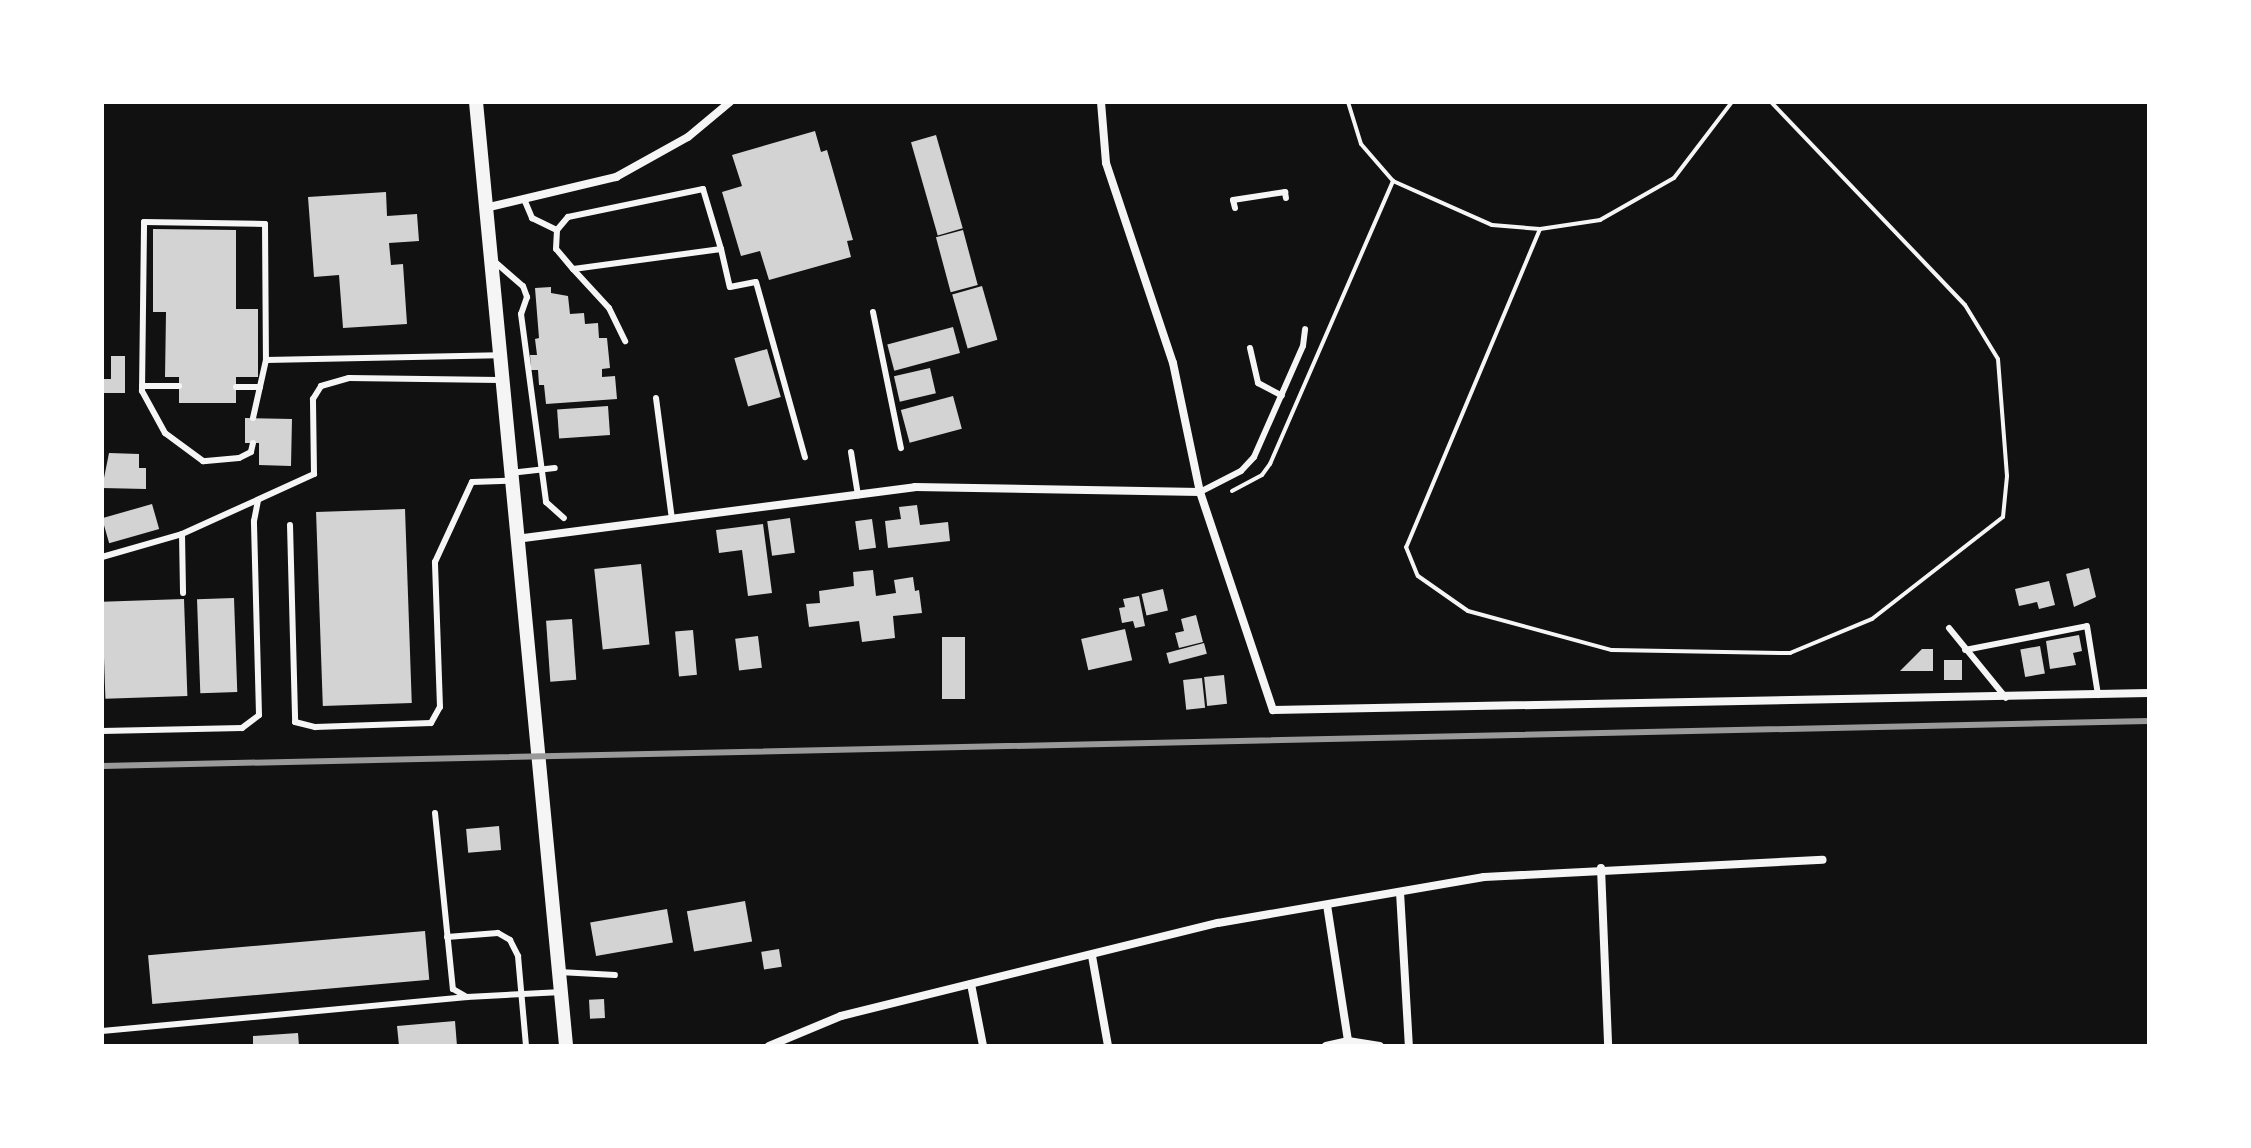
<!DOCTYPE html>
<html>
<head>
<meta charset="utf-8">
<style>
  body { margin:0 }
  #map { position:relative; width:2251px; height:1148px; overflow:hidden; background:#111; font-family:Rubik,sans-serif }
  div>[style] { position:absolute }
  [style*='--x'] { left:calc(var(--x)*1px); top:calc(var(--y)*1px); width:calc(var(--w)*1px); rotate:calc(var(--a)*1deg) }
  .building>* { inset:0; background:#d3d3d3; transform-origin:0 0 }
  .path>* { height:4px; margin:-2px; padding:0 2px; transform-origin:2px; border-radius:2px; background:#f5f5f5 }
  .service>* { height:6px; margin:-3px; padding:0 3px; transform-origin:3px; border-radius:3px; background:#f5f5f5 }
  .minor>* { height:8px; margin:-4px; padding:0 4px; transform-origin:4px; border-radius:4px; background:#f5f5f5 }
  .tertiary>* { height:14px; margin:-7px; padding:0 7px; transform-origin:7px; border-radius:7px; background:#f5f5f5 }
  .rail>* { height:6px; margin:-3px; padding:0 3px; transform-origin:3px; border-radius:3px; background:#9a9a9a }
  span { translate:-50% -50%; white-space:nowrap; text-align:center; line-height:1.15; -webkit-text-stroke:6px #fff; paint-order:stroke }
  .frame { position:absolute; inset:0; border:104px solid #fff; pointer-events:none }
</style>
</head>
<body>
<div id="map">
  <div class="building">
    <i style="clip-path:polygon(815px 131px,821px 152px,827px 150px,853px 240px,847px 241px,851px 257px,769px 280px,760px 251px,741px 256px,722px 192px,742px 186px,732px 155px)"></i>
    <i style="left:936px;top:135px;width:97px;height:26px;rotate:74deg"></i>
    <i style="clip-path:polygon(386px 192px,387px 216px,417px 214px,419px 241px,389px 243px,391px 265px,403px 264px,407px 324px,343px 328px,339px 275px,314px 277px,308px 197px)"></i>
    <i style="clip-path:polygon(153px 229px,236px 230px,236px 309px,258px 309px,258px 377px,236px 377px,236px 403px,179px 403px,179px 377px,165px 377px,166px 312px,153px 312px)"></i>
    <i style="left:963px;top:230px;width:57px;height:28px;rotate:75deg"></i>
    <i style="left:982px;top:286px;width:56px;height:31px;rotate:74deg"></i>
    <i style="clip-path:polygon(551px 287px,551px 293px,568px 296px,570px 314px,584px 313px,585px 324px,598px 323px,599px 338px,607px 338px,610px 368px,602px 369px,602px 377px,615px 376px,617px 399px,546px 404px,544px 385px,539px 385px,538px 370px,531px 370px,530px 355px,537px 355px,535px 339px,539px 338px,535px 288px)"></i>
    <i style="left:953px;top:327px;width:27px;height:68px;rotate:75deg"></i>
    <i style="left:767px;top:349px;width:50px;height:34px;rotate:74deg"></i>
    <i style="clip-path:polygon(111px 356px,125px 356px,125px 393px,102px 393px,102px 379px,111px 379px)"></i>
    <i style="left:930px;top:368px;width:26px;height:37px;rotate:77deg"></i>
    <i style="left:953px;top:396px;width:34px;height:54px;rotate:75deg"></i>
    <i style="left:608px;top:406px;width:29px;height:51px;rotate:86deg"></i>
    <i style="clip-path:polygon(245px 418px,292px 419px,291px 466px,259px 465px,259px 443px,245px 443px)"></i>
    <i style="clip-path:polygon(109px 453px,139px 454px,139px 468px,146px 468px,146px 489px,102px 488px)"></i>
    <i style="left:152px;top:504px;width:26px;height:52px;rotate:74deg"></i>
    <i style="clip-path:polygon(917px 505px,920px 525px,948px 522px,950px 541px,888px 548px,885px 521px,901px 519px,899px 507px)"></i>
    <i style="left:405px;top:509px;width:194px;height:89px;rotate:88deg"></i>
    <i style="left:790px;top:518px;width:35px;height:23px;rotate:82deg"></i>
    <i style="left:872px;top:519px;width:29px;height:17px;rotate:82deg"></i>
    <i style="clip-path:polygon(763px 524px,772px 593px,748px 596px,742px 550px,719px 553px,716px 530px)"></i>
    <i style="left:641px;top:564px;width:81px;height:47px;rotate:84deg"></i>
    <i style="clip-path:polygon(2089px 568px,2096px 597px,2074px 607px,2066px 574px)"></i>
    <i style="clip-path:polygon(873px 570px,876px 596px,896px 593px,894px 580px,913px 577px,915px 591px,919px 590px,922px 613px,893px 616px,895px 638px,862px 642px,859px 621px,809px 627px,806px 604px,820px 603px,819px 591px,854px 586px,853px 572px)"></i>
    <i style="clip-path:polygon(2049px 581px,2055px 605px,2039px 609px,2037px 602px,2019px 606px,2015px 589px)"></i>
    <i style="left:1163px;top:589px;width:22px;height:22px;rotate:77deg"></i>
    <i style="clip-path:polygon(1139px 596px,1145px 626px,1135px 628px,1133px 621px,1122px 623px,1119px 608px,1125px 607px,1123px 599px)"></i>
    <i style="left:234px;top:598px;width:94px;height:37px;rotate:88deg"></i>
    <i style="left:184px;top:599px;width:97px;height:82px;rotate:88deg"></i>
    <i style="clip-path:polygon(1196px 615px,1203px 642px,1179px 648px,1175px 633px,1184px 631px,1181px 619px)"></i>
    <i style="left:572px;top:619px;width:61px;height:26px;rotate:86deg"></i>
    <i style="left:1125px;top:629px;width:32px;height:45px;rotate:77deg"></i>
    <i style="left:693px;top:630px;width:45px;height:18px;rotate:85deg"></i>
    <i style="clip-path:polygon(2079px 635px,2082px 651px,2073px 653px,2076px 665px,2050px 669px,2046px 641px)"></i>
    <i style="left:758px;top:636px;width:32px;height:23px;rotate:83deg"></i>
    <i style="left:942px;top:637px;width:23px;height:62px"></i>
    <i style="left:1204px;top:643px;width:11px;height:39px;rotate:75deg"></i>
    <i style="left:2040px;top:646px;width:28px;height:20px;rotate:80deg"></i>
    <i style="clip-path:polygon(1922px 649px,1933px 649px,1933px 671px,1900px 671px)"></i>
    <i style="left:1944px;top:660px;width:18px;height:20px"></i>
    <i style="left:1224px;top:675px;width:29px;height:20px;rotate:84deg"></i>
    <i style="left:1202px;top:678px;width:30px;height:19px;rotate:84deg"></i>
    <i style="left:499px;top:826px;width:24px;height:33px;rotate:85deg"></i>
    <i style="left:745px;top:901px;width:41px;height:59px;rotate:80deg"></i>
    <i style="left:667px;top:909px;width:34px;height:78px;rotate:80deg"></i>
    <i style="left:425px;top:931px;width:49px;height:278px;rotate:85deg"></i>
    <i style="left:779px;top:949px;width:18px;height:18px;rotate:81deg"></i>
    <i style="left:604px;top:999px;width:19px;height:15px;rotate:87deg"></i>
    <i style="clip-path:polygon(455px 1021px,457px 1046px,399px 1046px,397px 1026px)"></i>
    <i style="clip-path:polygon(298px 1033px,299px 1046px,253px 1046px,253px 1036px)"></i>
  </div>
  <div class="path">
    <i style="--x:1348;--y:102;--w:44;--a:72.8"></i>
    <i style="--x:1361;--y:144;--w:49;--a:49.1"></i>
    <i style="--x:1393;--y:181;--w:108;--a:24"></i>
    <i style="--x:1492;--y:225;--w:48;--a:4.8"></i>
    <i style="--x:1540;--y:229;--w:61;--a:-8.5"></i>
    <i style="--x:1600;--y:220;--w:85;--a:-29.6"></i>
    <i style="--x:1674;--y:178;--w:96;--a:-52.7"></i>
    <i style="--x:1540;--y:229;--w:345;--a:112.8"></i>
    <i style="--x:1406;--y:547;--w:31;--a:68"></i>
    <i style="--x:1418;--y:576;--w:61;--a:35"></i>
    <i style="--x:1468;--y:611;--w:149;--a:15.2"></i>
    <i style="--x:1612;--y:650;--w:178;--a:1"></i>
    <i style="--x:1790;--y:653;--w:89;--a:-22.5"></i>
    <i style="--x:1872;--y:619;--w:166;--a:-37.9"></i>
    <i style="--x:2003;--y:517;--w:41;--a:-84.4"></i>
    <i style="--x:2007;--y:476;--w:117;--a:-94.4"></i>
    <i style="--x:1998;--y:359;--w:63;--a:-121.4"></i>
    <i style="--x:1965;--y:305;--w:281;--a:-133.7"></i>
    <i style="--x:1232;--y:491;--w:34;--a:-28"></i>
    <i style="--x:1262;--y:475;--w:14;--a:-54"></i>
    <i style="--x:1270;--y:464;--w:309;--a:-66.5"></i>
  </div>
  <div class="service">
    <i style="--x:524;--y:199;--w:21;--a:67"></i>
    <i style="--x:532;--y:218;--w:28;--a:26"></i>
    <i style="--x:1235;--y:208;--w:8;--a:-104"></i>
    <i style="--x:1233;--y:200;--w:53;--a:-8.7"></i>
    <i style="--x:1285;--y:192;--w:6;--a:81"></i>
    <i style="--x:721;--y:249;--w:149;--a:172.3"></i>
    <i style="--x:573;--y:269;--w:26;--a:-130"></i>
    <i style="--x:556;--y:249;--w:19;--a:-87"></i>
    <i style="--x:557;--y:230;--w:17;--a:-50"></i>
    <i style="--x:568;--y:217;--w:138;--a:-11.7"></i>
    <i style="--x:703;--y:189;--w:63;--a:73.3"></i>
    <i style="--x:721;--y:249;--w:39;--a:77"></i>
    <i style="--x:730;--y:287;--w:26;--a:-11"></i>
    <i style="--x:756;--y:282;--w:182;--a:74.4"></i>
    <i style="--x:494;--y:261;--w:38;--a:41"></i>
    <i style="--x:523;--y:286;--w:12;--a:70"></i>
    <i style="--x:527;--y:297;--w:18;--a:109"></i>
    <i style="--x:521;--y:314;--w:190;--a:82.4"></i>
    <i style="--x:546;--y:502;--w:24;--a:42"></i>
    <i style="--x:573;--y:269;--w:53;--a:47.3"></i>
    <i style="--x:609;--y:308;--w:37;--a:64"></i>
    <i style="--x:873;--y:312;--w:139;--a:78.4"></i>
    <i style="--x:1250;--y:348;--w:36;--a:77"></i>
    <i style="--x:1258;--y:383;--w:27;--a:28"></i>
    <i style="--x:142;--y:386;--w:37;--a:0"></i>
    <i style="--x:236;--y:387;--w:24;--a:0"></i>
    <i style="--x:656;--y:398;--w:122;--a:82.5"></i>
    <i style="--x:253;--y:418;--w:59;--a:-77.4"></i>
    <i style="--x:266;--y:360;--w:232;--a:-1.2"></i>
    <i style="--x:253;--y:443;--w:9;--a:103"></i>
    <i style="--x:251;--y:452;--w:13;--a:153"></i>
    <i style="--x:239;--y:458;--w:36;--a:175"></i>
    <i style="--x:203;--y:461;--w:47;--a:-143.6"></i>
    <i style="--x:165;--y:433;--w:48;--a:-118.7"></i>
    <i style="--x:142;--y:391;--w:169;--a:-89.3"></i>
    <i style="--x:144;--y:222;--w:121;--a:0.9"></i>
    <i style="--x:265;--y:224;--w:136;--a:89.6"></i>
    <i style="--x:851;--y:452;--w:44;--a:80.8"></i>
    <i style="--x:510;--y:473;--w:45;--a:-6.3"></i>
    <i style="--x:1200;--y:492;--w:46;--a:-27.1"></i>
    <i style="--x:1241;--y:471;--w:19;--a:-47"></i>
    <i style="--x:1254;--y:457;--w:121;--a:-66.2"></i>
    <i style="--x:1303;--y:346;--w:17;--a:-83"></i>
    <i style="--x:290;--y:525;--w:197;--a:88.5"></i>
    <i style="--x:295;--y:722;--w:21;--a:14"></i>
    <i style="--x:315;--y:727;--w:116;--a:-2"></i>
    <i style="--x:431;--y:723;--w:18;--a:-61"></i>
    <i style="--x:440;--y:707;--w:145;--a:-92"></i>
    <i style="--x:435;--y:562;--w:88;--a:-65.2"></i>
    <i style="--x:472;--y:482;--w:36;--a:-2"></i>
    <i style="--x:182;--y:534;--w:59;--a:89"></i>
    <i style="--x:102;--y:557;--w:83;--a:-16"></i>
    <i style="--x:182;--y:534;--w:145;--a:-24.4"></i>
    <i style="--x:314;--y:474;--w:75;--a:-90.8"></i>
    <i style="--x:313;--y:399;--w:15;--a:-58"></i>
    <i style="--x:321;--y:386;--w:29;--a:-16"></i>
    <i style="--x:349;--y:378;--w:150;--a:0.8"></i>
    <i style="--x:1949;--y:628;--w:90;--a:50.8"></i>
    <i style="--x:1965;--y:650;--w:124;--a:-11.1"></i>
    <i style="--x:2087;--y:626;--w:70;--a:80.9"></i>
    <i style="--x:102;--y:731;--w:140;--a:-1.2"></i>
    <i style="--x:242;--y:728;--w:21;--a:-37"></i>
    <i style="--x:259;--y:715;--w:194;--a:-91.5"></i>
    <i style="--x:254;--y:521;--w:21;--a:-79"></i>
    <i style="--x:435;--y:813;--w:177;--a:84.2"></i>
    <i style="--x:453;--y:989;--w:16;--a:30"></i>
    <i style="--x:467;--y:997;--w:95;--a:-3"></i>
    <i style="--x:447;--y:937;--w:51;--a:-4.5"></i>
    <i style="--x:498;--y:933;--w:14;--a:30"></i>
    <i style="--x:510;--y:940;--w:18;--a:63"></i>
    <i style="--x:518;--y:956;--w:90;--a:84.9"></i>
    <i style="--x:559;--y:972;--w:56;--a:3.1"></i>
    <i style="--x:102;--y:1031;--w:367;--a:-5.3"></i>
  </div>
  <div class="minor">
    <i style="--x:1101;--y:102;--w:61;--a:85.3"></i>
    <i style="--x:1106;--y:163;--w:211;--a:71.5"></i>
    <i style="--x:1173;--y:363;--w:132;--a:78.2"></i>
    <i style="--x:1200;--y:492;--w:230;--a:71.5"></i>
    <i style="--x:1273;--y:710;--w:876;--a:-1.11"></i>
    <i style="--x:485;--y:208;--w:135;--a:-13.3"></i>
    <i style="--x:616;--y:177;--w:82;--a:-29.1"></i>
    <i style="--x:688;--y:137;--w:55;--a:-39.8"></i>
    <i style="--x:516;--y:539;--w:402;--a:-7.4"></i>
    <i style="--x:915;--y:487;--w:285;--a:1"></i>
    <i style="--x:1601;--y:868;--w:178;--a:87.7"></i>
    <i style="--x:1400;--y:892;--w:154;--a:86.7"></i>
    <i style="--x:1327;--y:905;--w:138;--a:81.2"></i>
    <i style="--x:1348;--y:1041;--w:32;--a:9"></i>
    <i style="--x:1092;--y:956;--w:91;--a:79.9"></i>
    <i style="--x:971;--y:984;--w:63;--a:79"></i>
    <i style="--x:769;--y:1046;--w:78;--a:-22.6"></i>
    <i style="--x:841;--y:1016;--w:388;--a:-13.9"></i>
    <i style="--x:1218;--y:923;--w:270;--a:-9.8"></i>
    <i style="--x:1484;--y:877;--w:339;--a:-2.9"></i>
    <i style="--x:1326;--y:1046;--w:23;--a:-13"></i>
  </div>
  <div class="tertiary">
    <i style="--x:476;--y:102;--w:948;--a:84.55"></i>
  </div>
  <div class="rail">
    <i style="--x:102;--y:766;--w:2047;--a:-1.26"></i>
  </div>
  <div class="frame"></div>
</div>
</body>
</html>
